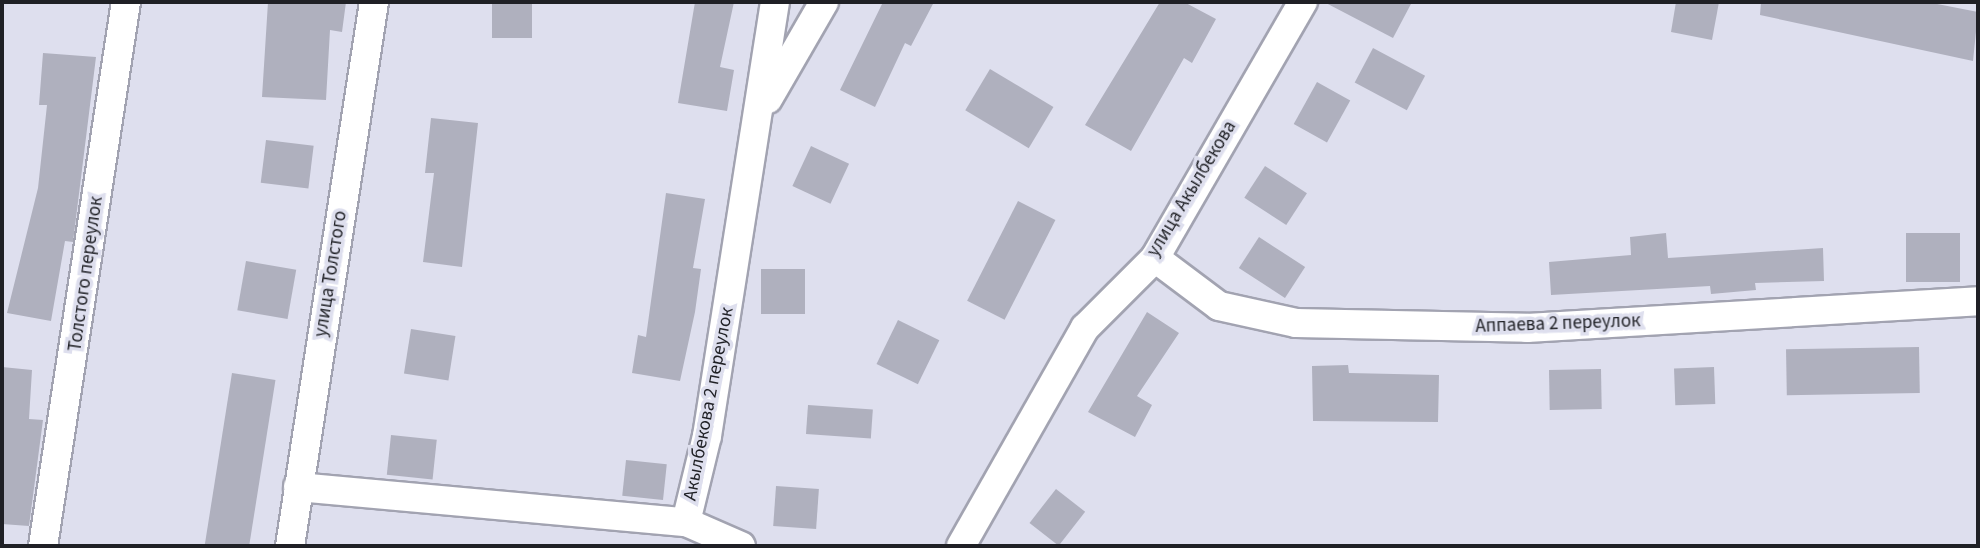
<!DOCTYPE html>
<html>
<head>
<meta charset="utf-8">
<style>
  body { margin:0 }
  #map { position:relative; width:1980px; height:548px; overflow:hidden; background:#dedfee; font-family:"Source Sans 3",sans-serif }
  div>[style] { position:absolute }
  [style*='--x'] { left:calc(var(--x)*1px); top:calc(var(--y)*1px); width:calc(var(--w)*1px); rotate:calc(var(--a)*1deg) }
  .building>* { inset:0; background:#afb0be; transform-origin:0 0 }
  .roads { filter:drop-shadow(2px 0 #a2a3b1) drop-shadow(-2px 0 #a2a3b1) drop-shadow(0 2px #a2a3b1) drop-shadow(0 -2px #a2a3b1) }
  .street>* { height:28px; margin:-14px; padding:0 14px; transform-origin:14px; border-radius:14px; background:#fff }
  span { translate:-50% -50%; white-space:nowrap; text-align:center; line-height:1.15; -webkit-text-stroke:7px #dedfee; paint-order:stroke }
  .street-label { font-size:19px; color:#1f2025 }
  .frame { position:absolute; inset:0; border:4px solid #1f2025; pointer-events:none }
</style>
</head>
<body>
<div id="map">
  <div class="building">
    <i style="clip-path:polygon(268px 2px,346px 2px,342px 32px,330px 30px,326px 100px,262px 97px)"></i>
    <i style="left:492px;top:2px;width:40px;height:36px"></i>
    <i style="clip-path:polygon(695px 2px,734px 2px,720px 67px,734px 70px,727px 111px,678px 103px)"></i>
    <i style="clip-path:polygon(883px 2px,934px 2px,911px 46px,905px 43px,875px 107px,840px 90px)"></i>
    <i style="clip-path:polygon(1160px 2px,1184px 2px,1216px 19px,1192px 63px,1184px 58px,1131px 151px,1085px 125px)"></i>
    <i style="clip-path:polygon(1324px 2px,1412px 2px,1393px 38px)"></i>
    <i style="clip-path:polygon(1676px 2px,1719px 2px,1712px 40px,1671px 32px)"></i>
    <i style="clip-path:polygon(1761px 2px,1927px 2px,1978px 12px,1973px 61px,1760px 15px)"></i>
    <i style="left:1373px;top:48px;width:59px;height:39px;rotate:28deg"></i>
    <i style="clip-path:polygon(43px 53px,96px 57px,73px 242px,65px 241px,51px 321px,7px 313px,38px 188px,47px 105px,39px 105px)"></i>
    <i style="left:990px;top:69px;width:74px;height:48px;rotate:31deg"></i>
    <i style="left:1317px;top:82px;width:38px;height:48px;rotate:29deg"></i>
    <i style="clip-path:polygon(431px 118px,478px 123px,462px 267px,423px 262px,434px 173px,425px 173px)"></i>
    <i style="left:266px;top:140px;width:48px;height:43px;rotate:7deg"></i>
    <i style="left:811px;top:146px;width:42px;height:44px;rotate:25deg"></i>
    <i style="left:1265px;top:166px;width:50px;height:38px;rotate:33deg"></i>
    <i style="clip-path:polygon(666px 193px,705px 199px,693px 268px,701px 269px,695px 312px,680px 381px,632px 373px,638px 335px,646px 337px)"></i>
    <i style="left:1018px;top:201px;width:42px;height:112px;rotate:27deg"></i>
    <i style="clip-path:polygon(1666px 233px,1668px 258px,1823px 248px,1824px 281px,1755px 283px,1756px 290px,1711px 294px,1710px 286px,1551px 295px,1549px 262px,1631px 255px,1630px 237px)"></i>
    <i style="left:1906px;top:233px;width:54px;height:49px"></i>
    <i style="left:1259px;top:237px;width:55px;height:37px;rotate:33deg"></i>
    <i style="left:246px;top:261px;width:51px;height:50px;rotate:10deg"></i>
    <i style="left:805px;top:269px;width:45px;height:44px;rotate:90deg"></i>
    <i style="clip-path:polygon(1147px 312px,1179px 333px,1137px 396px,1152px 405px,1135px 437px,1088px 412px)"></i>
    <i style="left:898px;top:320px;width:46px;height:49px;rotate:26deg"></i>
    <i style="left:411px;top:329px;width:45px;height:45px;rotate:9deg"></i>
    <i style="left:1919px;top:347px;width:46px;height:133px;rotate:89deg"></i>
    <i style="clip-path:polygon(1348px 365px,1349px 373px,1439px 375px,1438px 422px,1313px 421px,1312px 366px)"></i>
    <i style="clip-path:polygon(2px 367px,32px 370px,29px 419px,43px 420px,29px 526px,2px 524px)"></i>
    <i style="left:1714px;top:367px;width:37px;height:40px;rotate:88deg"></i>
    <i style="left:1601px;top:369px;width:40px;height:52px;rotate:89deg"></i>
    <i style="left:232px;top:373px;width:44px;height:176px;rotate:9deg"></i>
    <i style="left:808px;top:405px;width:65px;height:29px;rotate:4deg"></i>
    <i style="left:391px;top:435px;width:46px;height:40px;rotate:6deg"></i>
    <i style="left:626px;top:460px;width:41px;height:36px;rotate:6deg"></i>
    <i style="left:776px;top:486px;width:43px;height:40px;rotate:4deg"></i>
    <i style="left:1056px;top:489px;width:37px;height:43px;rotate:38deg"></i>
  </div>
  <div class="roads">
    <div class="street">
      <i style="--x:768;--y:99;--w:112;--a:-60"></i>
      <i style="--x:1155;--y:258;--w:80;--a:36.9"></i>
      <i style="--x:1219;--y:306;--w:79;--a:12.4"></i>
      <i style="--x:1296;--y:323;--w:231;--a:1.2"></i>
      <i style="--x:1527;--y:328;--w:452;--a:-3.4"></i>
      <i style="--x:298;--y:487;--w:390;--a:5.2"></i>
      <i style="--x:686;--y:522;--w:89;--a:-76.3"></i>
      <i style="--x:707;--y:436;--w:439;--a:-81.1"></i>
      <i style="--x:686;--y:522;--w:60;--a:23.6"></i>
      <i style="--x:43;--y:546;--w:550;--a:-81.33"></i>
      <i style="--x:290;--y:546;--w:550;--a:-81.22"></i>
      <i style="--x:961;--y:546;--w:251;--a:-60.4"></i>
      <i style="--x:1085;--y:328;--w:99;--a:-45"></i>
      <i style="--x:1155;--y:258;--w:296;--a:-60"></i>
    </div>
  </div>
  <div class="street-label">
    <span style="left:1192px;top:189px;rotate:-59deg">улица Акылбекова</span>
    <span style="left:86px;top:274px;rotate:-82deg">Толстого переулок</span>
    <span style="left:331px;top:274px;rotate:-81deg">улица Толстого</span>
    <span style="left:1558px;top:324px;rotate:-2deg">Аппаева 2 переулок</span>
    <span style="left:709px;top:404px;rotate:-79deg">Акылбекова 2 переулок</span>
  </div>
  <div class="frame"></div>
</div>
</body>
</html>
